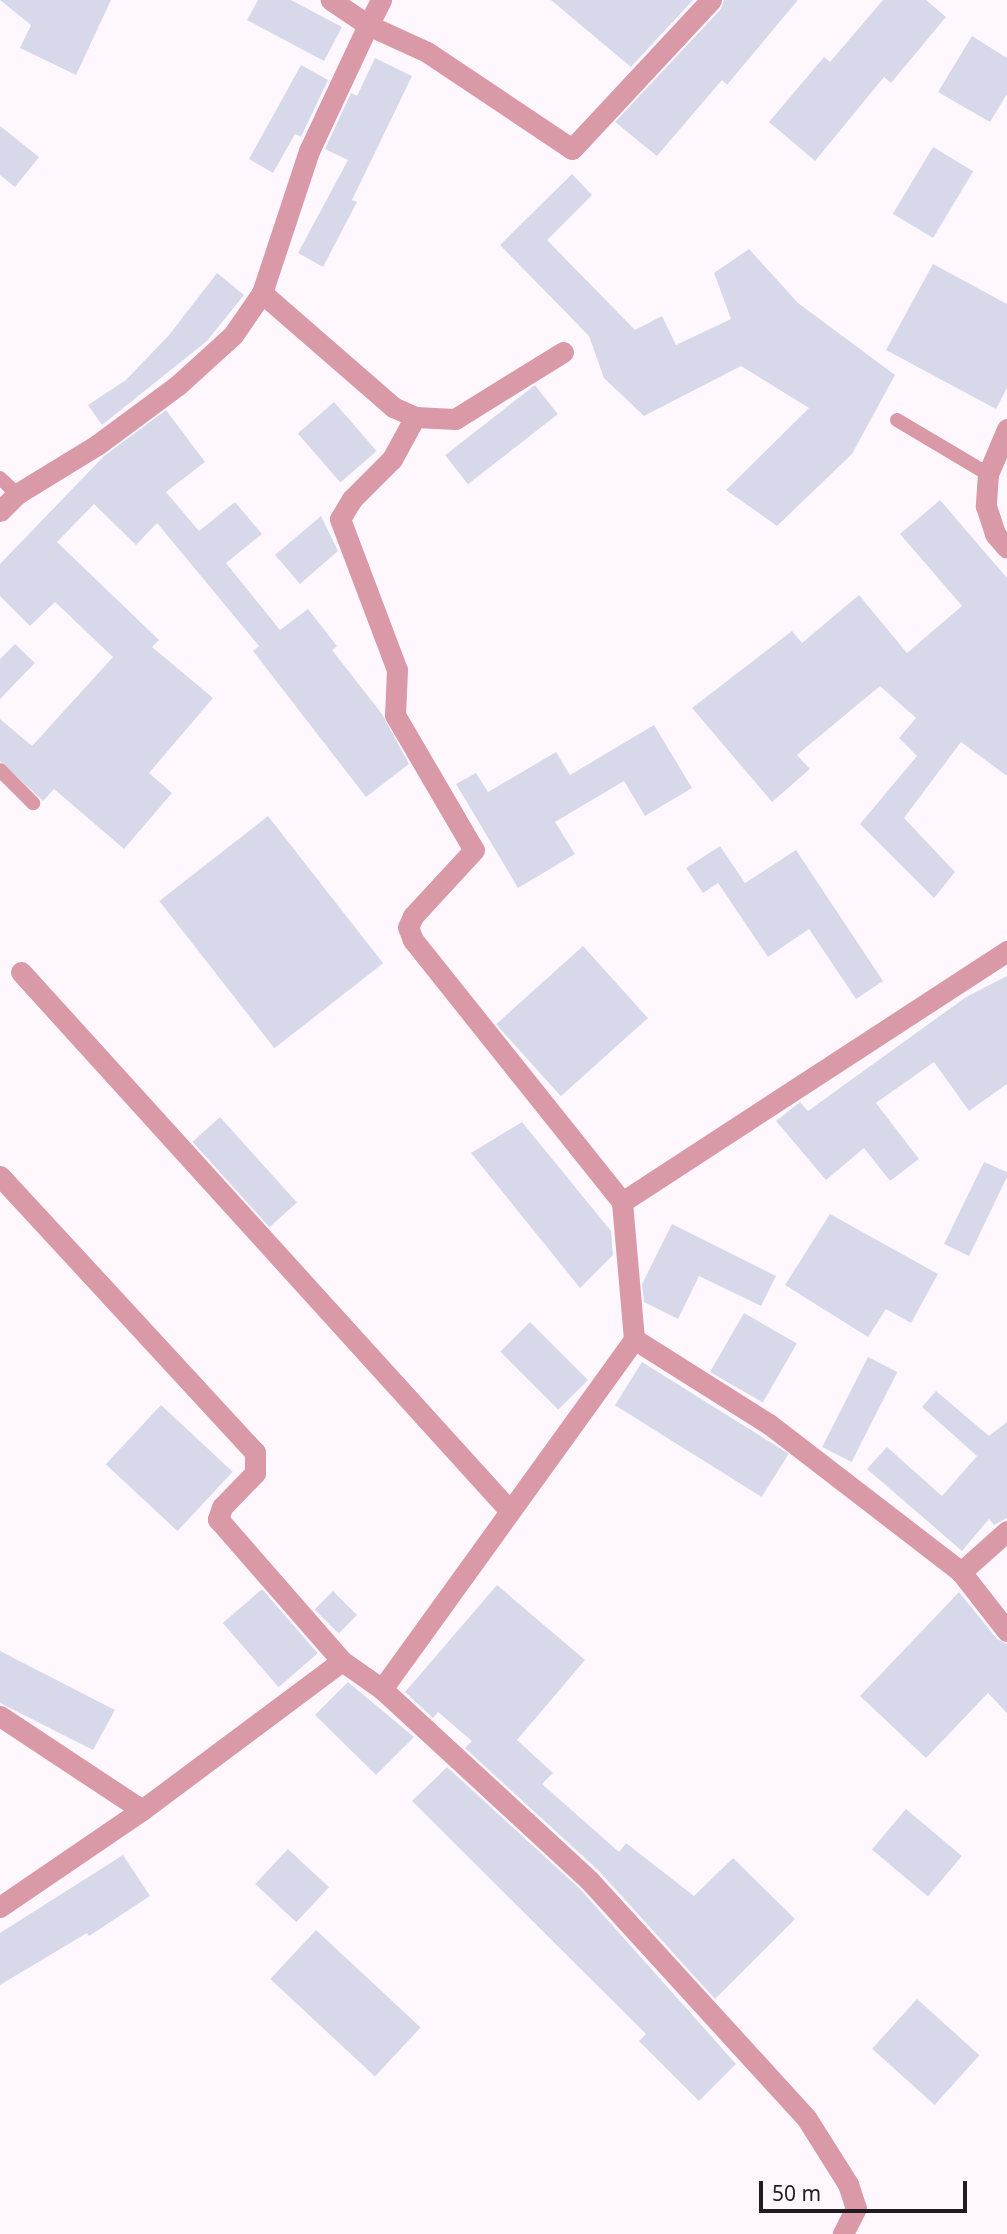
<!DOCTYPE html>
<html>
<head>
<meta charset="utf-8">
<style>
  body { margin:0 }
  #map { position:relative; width:1007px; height:2234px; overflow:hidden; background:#fef8fe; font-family:"Noto Sans",sans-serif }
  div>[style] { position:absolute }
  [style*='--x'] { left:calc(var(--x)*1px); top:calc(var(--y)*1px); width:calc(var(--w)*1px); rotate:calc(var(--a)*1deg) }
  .building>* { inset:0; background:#d7d9eb; transform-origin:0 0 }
  .lane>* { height:14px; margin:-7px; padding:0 7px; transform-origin:7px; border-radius:7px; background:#da99a6 }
  .street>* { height:21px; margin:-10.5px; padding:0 10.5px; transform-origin:10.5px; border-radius:10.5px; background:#da99a6 }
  span { translate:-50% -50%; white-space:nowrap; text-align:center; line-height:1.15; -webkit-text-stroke:5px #fef8fe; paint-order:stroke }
  .scale { position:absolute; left:759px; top:2181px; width:208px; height:32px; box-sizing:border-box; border:4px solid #211c21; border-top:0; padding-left:9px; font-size:21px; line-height:24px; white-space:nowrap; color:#211c21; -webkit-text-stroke:5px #fef8fe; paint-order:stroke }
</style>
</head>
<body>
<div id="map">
  <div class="building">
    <i style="clip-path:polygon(0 0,111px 0,76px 75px,20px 48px,31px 25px)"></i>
    <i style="clip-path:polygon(258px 0,291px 0,342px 27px,324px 61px,247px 20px)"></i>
    <i style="clip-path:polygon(551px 0,693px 0,631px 67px)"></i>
    <i style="clip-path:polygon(724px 0,798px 0,727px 85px,722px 80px,657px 156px,615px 122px,721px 9px)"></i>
    <i style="clip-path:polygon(883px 0,926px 0,946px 17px,891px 83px,884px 77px,815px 161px,769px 122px,824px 57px,830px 62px)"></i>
    <i style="clip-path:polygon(972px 36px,1007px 58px,1007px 94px,990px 122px,938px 92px)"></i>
    <i style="clip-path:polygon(375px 58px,412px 76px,352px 200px,357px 202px,323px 267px,298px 253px,348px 160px,325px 149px,351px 93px,357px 96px)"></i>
    <i style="clip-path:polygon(301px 65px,328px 80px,301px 137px,295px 134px,273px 173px,249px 159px)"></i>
    <i style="clip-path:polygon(0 126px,39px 157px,15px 187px,0 175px)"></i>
    <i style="left:933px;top:147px;width:47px;height:78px;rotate:31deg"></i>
    <i style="clip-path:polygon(572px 174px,592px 195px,547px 240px,635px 330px,662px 316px,676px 345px,731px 319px,714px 273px,749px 249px,798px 303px,895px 375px,852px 454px,777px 526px,726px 490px,809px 408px,741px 366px,644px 416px,604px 378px,589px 336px,500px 245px)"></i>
    <i style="clip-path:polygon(933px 264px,1007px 304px,1007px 388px,996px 409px,886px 350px)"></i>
    <i style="clip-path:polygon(217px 273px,244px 295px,207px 341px,102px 425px,88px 405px,126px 380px,169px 335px)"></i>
    <i style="left:535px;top:385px;width:37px;height:114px;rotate:52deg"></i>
    <i style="left:334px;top:402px;width:65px;height:48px;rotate:49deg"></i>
    <i style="clip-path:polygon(166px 410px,205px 462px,166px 492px,199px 531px,235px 502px,262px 534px,226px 563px,280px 630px,308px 609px,337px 646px,332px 650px,382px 714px,409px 764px,366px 797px,253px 651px,259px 646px,157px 523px,136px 545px,94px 504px,57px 542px,159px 640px,152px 647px,213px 698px,149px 773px,172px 793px,124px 849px,54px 789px,43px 801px,0 761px,0 719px,32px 746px,113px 657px,55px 602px,30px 626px,0 596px,0 564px,104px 456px)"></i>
    <i style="clip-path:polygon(940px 500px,1007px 578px,1007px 776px,961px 742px,904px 818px,955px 872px,934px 898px,860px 824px,917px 756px,899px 738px,916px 718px,880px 686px,797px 755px,810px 769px,772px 802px,692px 708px,792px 631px,802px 643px,859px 595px,907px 653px,962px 606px,900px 534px)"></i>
    <i style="clip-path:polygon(321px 516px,338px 551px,300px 584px,275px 555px)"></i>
    <i style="clip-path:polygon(15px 644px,35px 663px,0 699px,0 659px)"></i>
    <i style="clip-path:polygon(654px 725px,692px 788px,645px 816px,624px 781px,555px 822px,575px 854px,518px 888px,456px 784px,476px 773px,488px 792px,556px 752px,570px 775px)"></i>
    <i style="left:268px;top:816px;width:187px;height:138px;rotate:52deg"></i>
    <i style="clip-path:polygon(720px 846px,745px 883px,796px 850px,883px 981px,856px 999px,809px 929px,768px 957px,718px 883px,703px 893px,686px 868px)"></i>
    <i style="left:583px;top:946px;width:97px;height:117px;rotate:48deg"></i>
    <i style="clip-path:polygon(1007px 976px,1007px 1084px,969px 1111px,934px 1062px,876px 1103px,919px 1159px,890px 1181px,864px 1148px,826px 1180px,776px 1121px,800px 1102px,808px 1111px,966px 997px)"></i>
    <i style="left:220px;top:1117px;width:115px;height:37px;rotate:48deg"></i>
    <i style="clip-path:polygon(522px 1122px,611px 1231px,613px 1255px,580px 1288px,471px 1153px)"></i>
    <i style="clip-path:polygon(984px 1162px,1007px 1172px,1007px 1177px,969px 1256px,944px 1244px)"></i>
    <i style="clip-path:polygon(830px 1214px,938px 1274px,911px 1323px,886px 1309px,868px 1337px,785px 1285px)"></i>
    <i style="clip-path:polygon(672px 1224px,776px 1276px,761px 1306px,699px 1276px,678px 1319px,644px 1302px,642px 1284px)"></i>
    <i style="left:744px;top:1313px;width:61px;height:68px;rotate:30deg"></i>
    <i style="left:530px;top:1322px;width:82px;height:42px;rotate:45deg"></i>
    <i style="left:868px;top:1357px;width:33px;height:101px;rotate:27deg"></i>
    <i style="left:642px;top:1362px;width:173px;height:51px;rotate:32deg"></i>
    <i style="clip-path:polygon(936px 1391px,989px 1436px,1007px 1422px,1007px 1518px,994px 1525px,989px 1519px,962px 1551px,867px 1469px,887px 1447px,942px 1496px,977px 1456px,922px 1407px)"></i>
    <i style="left:161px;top:1405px;width:98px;height:81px;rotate:43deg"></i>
    <i style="clip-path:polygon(497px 1585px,585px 1660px,517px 1740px,553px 1773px,542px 1784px,619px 1852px,626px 1843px,694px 1896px,733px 1858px,795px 1919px,715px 1999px,599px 1871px,465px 1748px,472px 1741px,438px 1712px,433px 1718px,405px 1692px)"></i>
    <i style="left:262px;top:1589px;width:85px;height:52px;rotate:49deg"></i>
    <i style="left:333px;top:1591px;width:34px;height:26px;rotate:45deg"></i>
    <i style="clip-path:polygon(959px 1592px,997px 1639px,1007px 1644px,1007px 1713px,988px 1693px,926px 1758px,860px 1696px)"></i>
    <i style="clip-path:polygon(0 1651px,115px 1710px,93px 1750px,0 1703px)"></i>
    <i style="clip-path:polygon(348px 1682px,414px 1737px,376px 1775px,315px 1715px)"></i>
    <i style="clip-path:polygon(447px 1767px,580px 1889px,736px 2064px,699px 2101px,639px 2041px,646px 2034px,412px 1801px)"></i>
    <i style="left:906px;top:1809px;width:73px;height:53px;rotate:40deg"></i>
    <i style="left:288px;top:1849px;width:56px;height:48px;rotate:43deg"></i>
    <i style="clip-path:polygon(123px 1855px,150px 1896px,89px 1936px,87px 1933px,0 1985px,0 1933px)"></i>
    <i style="left:316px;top:1930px;width:143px;height:67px;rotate:43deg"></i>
    <i style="left:917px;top:1999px;width:84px;height:67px;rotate:42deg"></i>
  </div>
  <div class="lane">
    <i style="--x:897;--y:420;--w:106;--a:30.7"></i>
    <i style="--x:0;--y:478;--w:23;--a:43"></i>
    <i style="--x:0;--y:770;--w:47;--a:45"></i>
  </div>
  <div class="street">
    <i style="--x:381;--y:0;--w:28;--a:117"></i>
    <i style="--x:368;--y:25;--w:65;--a:24.6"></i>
    <i style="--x:427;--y:52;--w:174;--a:33.8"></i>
    <i style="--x:572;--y:149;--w:204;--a:-47"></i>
    <i style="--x:262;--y:293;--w:174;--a:41"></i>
    <i style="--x:393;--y:407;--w:24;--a:24"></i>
    <i style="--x:415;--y:417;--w:40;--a:2.9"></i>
    <i style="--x:455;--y:419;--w:127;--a:-31.8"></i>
    <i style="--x:415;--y:417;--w:48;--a:118.7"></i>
    <i style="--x:392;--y:459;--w:57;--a:135"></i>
    <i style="--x:352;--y:499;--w:23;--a:121"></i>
    <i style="--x:340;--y:519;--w:161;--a:69.3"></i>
    <i style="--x:397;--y:670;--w:45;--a:92.5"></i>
    <i style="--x:395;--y:715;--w:156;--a:59.7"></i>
    <i style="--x:474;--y:850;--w:90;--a:132.7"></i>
    <i style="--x:413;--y:916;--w:12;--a:114"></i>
    <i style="--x:408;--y:927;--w:14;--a:69"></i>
    <i style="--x:413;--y:940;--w:335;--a:51.4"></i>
    <i style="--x:622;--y:1202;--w:138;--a:85"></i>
    <i style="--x:1007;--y:429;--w:49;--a:112.9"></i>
    <i style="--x:988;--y:474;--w:32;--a:94"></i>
    <i style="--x:986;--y:506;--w:29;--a:72"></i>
    <i style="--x:995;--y:534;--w:18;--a:49"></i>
    <i style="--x:0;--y:511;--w:24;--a:-45"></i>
    <i style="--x:17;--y:494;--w:94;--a:-31.5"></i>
    <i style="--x:97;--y:445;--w:101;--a:-36.5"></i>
    <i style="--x:178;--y:385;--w:74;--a:-42.3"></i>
    <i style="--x:233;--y:335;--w:51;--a:-55.4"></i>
    <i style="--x:262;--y:293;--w:150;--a:-71.7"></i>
    <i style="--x:309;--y:151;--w:139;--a:-64.9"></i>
    <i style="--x:368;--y:25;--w:45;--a:-146"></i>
    <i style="--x:21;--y:972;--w:728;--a:47.78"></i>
    <i style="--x:0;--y:1176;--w:376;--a:47.3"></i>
    <i style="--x:255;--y:1452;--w:21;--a:90"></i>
    <i style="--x:255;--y:1473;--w:47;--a:134.1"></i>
    <i style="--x:222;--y:1507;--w:13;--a:108"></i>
    <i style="--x:218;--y:1519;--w:189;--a:48.9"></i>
    <i style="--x:622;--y:1202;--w:460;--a:-33.1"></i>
    <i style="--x:1007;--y:1531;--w:62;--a:138.3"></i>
    <i style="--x:961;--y:1572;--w:75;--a:52.1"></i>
    <i style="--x:382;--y:1689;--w:431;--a:-54.2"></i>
    <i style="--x:634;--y:1339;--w:160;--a:32.2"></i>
    <i style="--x:769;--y:1424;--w:242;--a:37.6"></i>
    <i style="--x:0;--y:1716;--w:170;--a:33.5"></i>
    <i style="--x:142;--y:1810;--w:172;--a:145.7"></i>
    <i style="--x:142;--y:1810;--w:249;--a:-36.7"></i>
    <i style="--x:342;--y:1661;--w:49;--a:35"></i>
    <i style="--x:382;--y:1689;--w:282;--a:42.7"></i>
    <i style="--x:589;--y:1880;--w:323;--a:47.6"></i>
    <i style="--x:807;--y:2119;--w:77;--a:57.8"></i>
    <i style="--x:848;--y:2184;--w:25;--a:72"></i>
    <i style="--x:856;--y:2208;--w:29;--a:117"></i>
  </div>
  <div class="scale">50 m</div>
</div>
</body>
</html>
